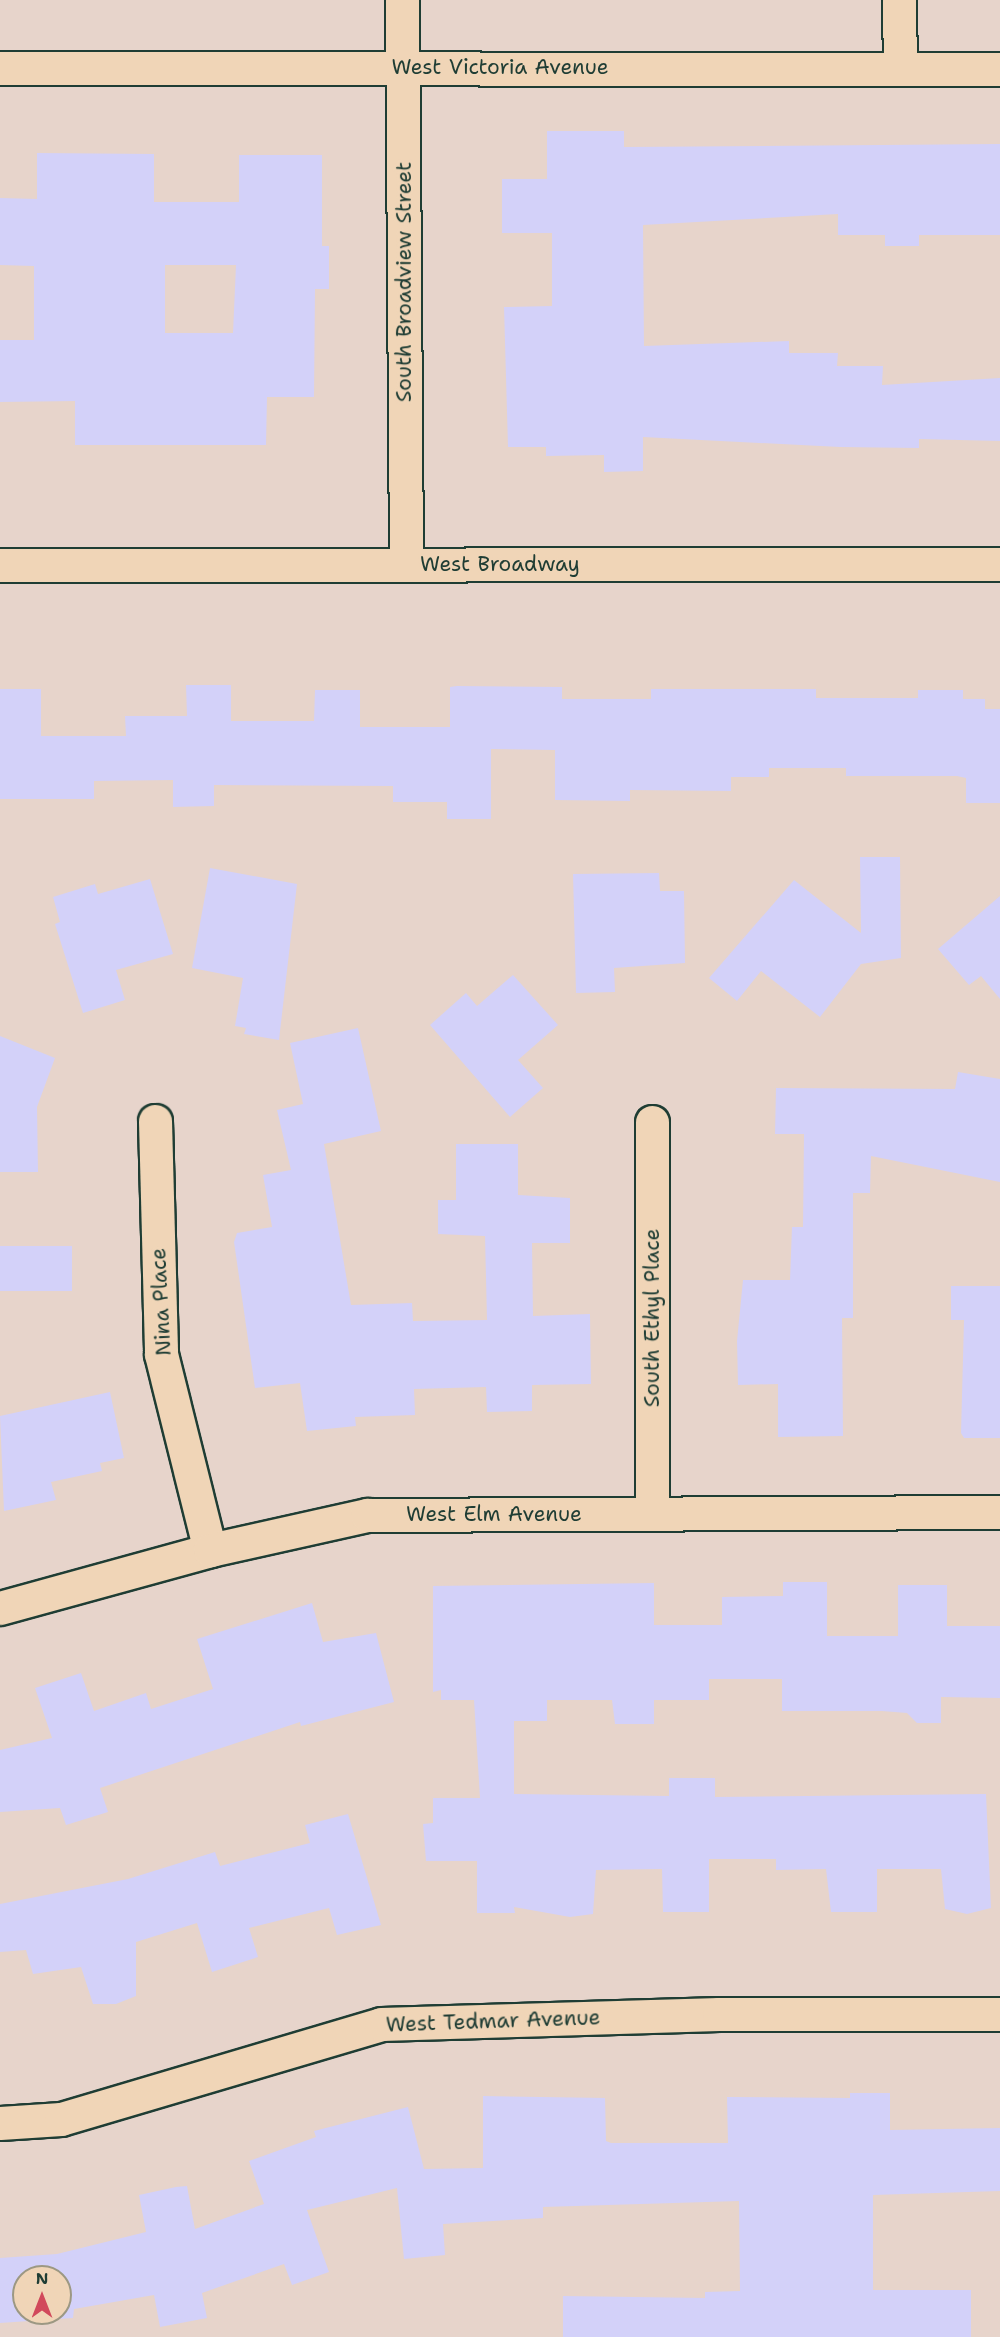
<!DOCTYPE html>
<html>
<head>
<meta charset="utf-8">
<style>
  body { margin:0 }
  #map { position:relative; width:1000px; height:2337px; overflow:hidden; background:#e7d4cb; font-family:"Shantell Sans",sans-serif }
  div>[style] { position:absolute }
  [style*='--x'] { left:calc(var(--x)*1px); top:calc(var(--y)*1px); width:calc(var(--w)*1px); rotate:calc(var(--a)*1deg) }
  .building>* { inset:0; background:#d3d1f9; transform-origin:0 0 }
  .roads { filter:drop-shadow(2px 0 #1f3d34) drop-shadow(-2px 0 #1f3d34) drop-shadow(0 2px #1f3d34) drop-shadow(0 -2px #1f3d34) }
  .minor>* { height:33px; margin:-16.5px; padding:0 16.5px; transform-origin:16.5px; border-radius:16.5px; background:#f0d5b7 }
  .secondary>* { height:33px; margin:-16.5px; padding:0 16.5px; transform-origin:16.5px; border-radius:16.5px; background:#f0d5b7 }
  span { translate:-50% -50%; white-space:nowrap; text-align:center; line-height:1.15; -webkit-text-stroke:6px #f0d5b7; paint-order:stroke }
  .street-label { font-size:21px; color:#1f3d34 }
  .north { position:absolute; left:12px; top:2265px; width:60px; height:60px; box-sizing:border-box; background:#f0d5b7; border:2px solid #9c9883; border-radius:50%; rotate:0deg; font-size:16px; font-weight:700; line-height:24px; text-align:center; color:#1f3d34 }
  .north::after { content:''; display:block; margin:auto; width:21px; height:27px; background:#d1495b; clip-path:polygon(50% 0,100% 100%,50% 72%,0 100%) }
</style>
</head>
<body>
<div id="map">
  <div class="building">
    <i style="clip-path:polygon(547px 131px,624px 131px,624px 147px,1000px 144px,1000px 235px,919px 235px,919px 246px,885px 246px,885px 235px,838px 235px,838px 214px,643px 225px,644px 346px,789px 341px,789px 353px,838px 353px,837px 366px,883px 366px,882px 385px,1000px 378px,1000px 441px,919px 439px,919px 448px,840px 447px,643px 437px,643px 471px,604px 472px,604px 455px,546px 456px,546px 447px,508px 447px,504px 307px,552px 306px,552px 233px,502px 233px,502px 179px,547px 179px)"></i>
    <i style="clip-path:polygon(evenodd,37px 153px,154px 154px,154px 202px,239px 202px,239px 155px,322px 155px,322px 246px,329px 246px,329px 289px,315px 289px,314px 397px,267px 397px,266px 445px,75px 445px,75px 401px,0 402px,0 340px,34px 340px,34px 266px,0 265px,0 198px,37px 199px,37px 153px,165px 265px,236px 265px,233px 333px,165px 333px,165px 265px)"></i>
    <i style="clip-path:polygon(186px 685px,231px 685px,231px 721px,314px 721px,315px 690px,360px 690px,360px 727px,450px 727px,450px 687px,457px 686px,562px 687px,562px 699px,651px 699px,651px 689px,816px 689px,816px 698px,918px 698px,918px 690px,963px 690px,963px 699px,985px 699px,985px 709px,1000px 709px,1000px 803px,966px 803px,966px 778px,957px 776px,846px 776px,846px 768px,769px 768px,769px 777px,731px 777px,731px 791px,630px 790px,630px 801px,555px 800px,555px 750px,491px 749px,491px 819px,447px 819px,447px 802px,393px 802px,393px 786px,214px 785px,214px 806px,173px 807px,173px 780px,94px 781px,94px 799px,0 799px,0 689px,41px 689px,41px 736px,126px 736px,125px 716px,187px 716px)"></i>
    <i style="clip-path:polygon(860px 857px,900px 857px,901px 958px,861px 964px,820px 1017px,761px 971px,737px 1001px,709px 978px,794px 880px,861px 933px)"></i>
    <i style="clip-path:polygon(210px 868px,297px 884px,279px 1040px,244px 1034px,246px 1028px,235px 1026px,243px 978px,192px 968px)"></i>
    <i style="clip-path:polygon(659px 873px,660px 891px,684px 891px,685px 963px,614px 968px,615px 992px,576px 993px,573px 874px)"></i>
    <i style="clip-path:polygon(150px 879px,173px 954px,116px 970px,125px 1000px,83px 1013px,55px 924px,60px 922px,53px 897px,95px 884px,98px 894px)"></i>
    <i style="clip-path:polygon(1000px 896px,1000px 999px,981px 976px,969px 985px,938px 949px)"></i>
    <i style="clip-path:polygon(513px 975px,558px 1025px,518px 1060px,543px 1088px,510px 1117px,430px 1025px,466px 993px,477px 1006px)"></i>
    <i style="clip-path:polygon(358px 1028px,381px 1131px,324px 1144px,351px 1305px,412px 1303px,413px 1321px,487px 1320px,485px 1236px,438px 1234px,438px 1200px,456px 1200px,456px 1144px,518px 1144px,518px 1195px,570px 1198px,570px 1243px,532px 1243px,533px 1316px,590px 1314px,591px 1384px,532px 1385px,532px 1411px,487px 1412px,486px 1387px,414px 1389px,415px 1415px,355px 1417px,356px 1426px,307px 1431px,300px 1383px,255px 1388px,234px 1242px,237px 1233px,272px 1227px,263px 1175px,291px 1170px,277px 1110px,303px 1104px,290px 1043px)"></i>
    <i style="clip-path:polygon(0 1036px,55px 1058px,37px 1107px,38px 1172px,0 1172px)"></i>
    <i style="clip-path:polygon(958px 1072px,1000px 1079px,1000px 1182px,871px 1156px,870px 1193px,853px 1193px,853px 1318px,842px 1318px,843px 1436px,778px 1437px,778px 1384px,738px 1385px,737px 1341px,743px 1280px,790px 1280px,792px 1227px,803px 1227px,804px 1134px,775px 1134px,776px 1088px,955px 1089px)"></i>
    <i style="left:0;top:1246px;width:72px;height:45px"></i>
    <i style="clip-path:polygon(951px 1286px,1000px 1286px,1000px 1438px,964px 1438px,961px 1433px,964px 1320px,951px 1320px)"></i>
    <i style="clip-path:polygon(110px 1392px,124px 1458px,100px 1463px,102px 1471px,51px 1482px,56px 1500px,4px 1511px,0 1416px)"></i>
    <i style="clip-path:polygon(783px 1582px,827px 1582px,827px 1636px,898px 1636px,898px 1585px,947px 1585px,947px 1626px,1000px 1626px,1000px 1698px,941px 1697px,941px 1723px,917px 1723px,907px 1713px,882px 1711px,782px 1711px,782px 1679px,709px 1679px,709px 1700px,654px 1700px,654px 1724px,615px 1724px,612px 1700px,547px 1700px,547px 1721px,514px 1721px,514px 1794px,669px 1796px,669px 1778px,715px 1778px,715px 1797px,986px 1794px,991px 1908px,967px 1914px,945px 1909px,941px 1869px,877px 1869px,877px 1912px,831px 1912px,826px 1869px,776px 1870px,776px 1859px,709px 1859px,709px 1912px,663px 1912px,662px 1869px,596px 1870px,593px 1914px,570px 1917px,514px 1907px,515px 1913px,477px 1913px,477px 1861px,426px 1861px,423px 1824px,433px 1823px,433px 1798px,480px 1798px,474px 1700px,441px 1700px,441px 1690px,433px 1692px,433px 1586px,654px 1583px,654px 1625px,722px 1625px,722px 1597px,783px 1596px)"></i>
    <i style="clip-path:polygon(312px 1603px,323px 1642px,376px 1633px,394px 1702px,301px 1726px,300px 1722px,100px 1788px,108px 1812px,66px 1825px,60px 1808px,0 1812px,0 1750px,52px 1738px,35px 1688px,81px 1673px,94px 1711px,146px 1693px,151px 1709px,213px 1689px,197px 1639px)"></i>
    <i style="clip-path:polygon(348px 1814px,381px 1925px,337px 1935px,329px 1908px,249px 1928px,258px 1957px,212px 1972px,197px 1923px,136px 1942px,136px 1996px,116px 2004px,93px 2004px,81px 1967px,33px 1974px,26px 1950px,0 1952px,0 1904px,128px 1879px,215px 1852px,220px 1866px,310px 1843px,305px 1825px)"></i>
    <i style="clip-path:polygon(evenodd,850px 2093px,890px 2093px,890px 2130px,1000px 2128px,1000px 2191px,873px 2195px,873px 2290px,971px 2290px,971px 2337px,563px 2337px,563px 2296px,705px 2298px,705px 2292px,740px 2291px,739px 2201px,543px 2207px,543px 2218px,443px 2224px,445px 2255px,404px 2259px,397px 2188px,307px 2210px,329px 2272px,292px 2285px,284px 2264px,202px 2293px,207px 2318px,160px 2327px,154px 2295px,74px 2309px,73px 2318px,0 2323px,0 2258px,57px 2254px,146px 2232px,139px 2195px,176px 2187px,187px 2186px,195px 2229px,264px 2204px,249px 2161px,316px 2137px,314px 2131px,408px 2107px,424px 2169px,483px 2168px,483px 2096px,605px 2098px,606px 2141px,611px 2143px,728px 2143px,727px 2097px,850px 2098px,850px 2093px,24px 2277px,60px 2277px,60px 2313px,24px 2313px,24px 2277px)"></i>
  </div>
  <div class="roads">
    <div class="minor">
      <i style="--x:402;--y:0;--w:564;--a:89.59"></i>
      <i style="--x:899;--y:0;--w:69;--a:89.2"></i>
      <i style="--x:0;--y:68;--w:1000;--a:0.06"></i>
      <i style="--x:155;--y:1121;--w:233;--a:88.5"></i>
      <i style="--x:161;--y:1354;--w:202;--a:76"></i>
      <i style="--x:652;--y:1122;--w:391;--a:90"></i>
      <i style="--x:0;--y:1608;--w:218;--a:-15.4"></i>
      <i style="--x:210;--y:1550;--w:161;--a:-12.6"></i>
      <i style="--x:367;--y:1515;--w:633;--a:-0.27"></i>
      <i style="--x:0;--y:2123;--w:61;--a:-3.8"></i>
      <i style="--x:61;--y:2119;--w:334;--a:-16.5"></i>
      <i style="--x:381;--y:2024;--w:338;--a:-1.7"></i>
      <i style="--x:719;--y:2014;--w:281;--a:0"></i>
    </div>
    <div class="secondary">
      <i style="--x:0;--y:565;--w:1000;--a:-0.06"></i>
    </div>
  </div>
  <div class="street-label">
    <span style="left:500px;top:67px">West Victoria Avenue</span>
    <span style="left:404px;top:282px;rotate:-90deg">South Broadview Street</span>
    <span style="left:500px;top:564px">West Broadway</span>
    <span style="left:161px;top:1302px;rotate:-93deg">Nina Place</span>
    <span style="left:652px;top:1318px;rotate:-90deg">South Ethyl Place</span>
    <span style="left:494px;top:1514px">West Elm Avenue</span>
    <span style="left:493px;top:2021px;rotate:-2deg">West Tedmar Avenue</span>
  </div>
  <div class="north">N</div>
</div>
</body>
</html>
